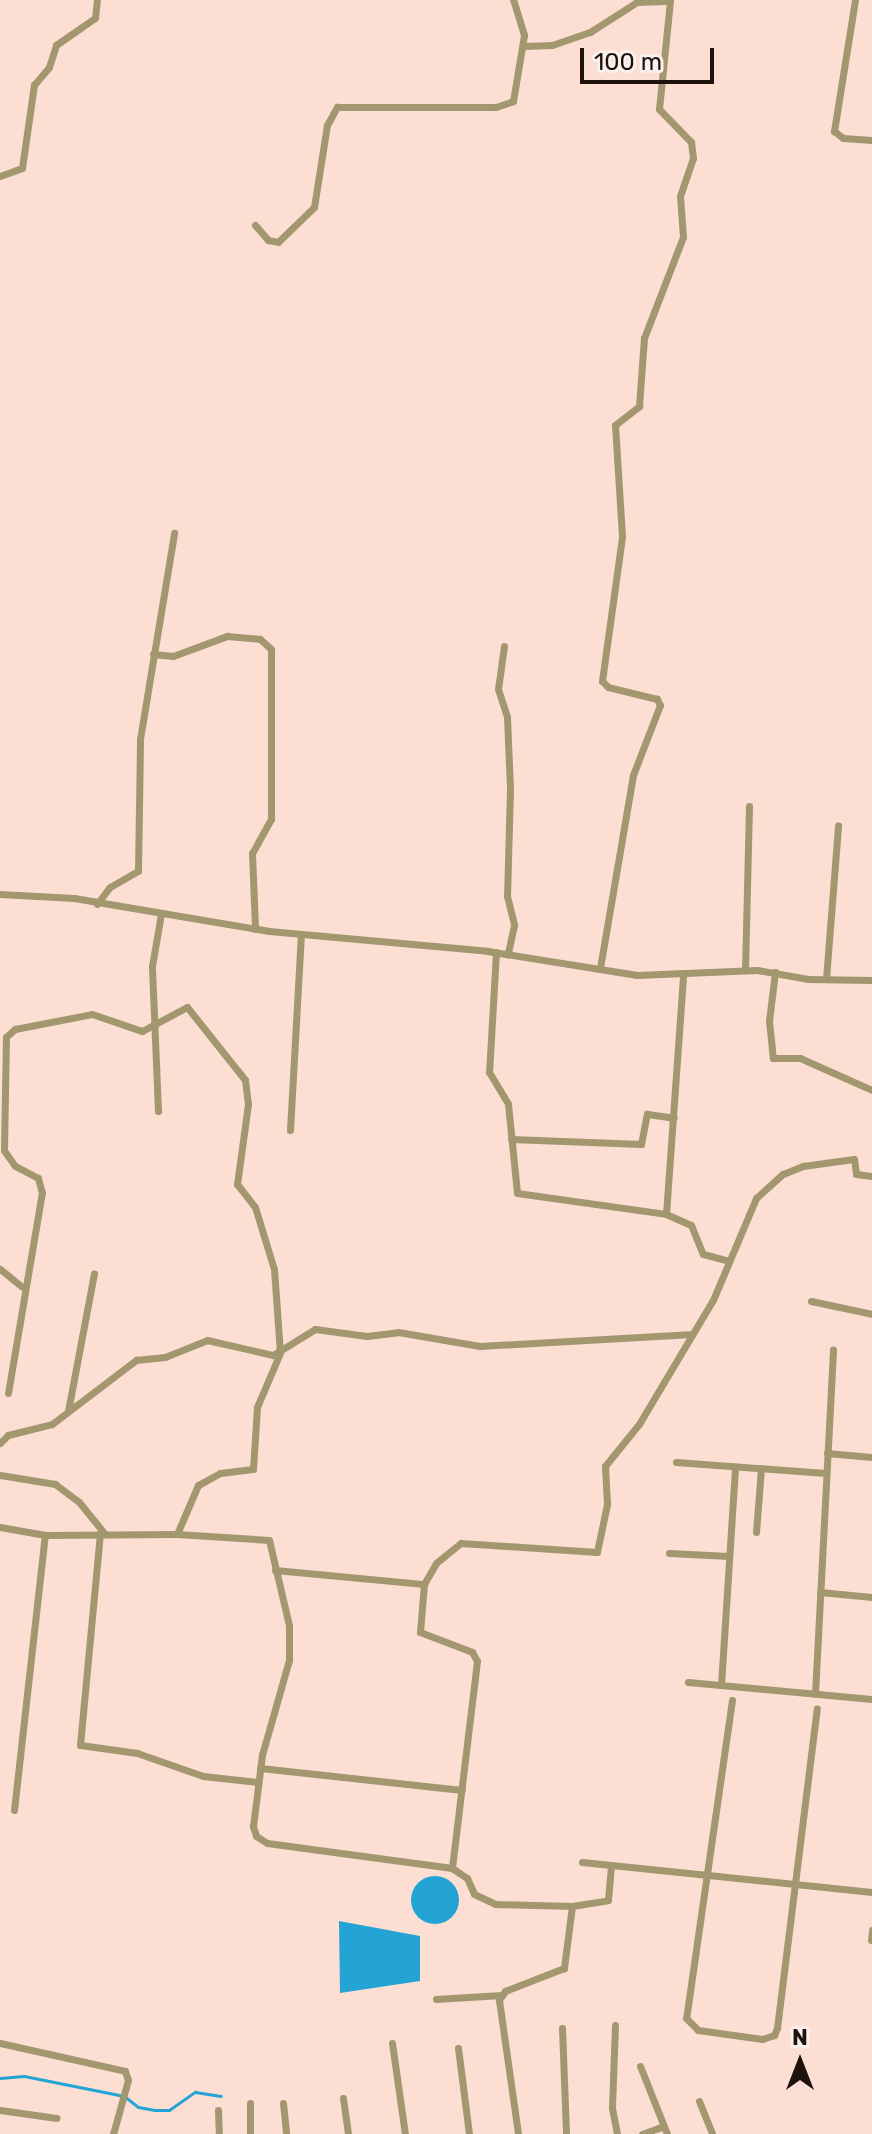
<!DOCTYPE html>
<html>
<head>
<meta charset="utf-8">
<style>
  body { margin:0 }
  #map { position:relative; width:872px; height:2134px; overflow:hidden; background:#fdded3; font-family:Rubik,sans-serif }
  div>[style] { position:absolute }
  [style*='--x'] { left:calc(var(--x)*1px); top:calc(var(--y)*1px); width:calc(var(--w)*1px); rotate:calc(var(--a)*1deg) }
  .water>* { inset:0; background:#23a4d4 }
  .round { border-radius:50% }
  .stream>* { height:3px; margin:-1.5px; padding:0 1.5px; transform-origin:1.5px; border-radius:1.5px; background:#23a4d4 }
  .minor>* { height:7px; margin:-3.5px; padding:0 3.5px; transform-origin:3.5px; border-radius:3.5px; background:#a2976f }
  span { translate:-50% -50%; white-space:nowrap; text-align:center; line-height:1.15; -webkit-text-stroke:8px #f9f1ee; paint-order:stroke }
  .north { position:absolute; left:760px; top:2022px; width:80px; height:80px; -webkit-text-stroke:6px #f9f1ee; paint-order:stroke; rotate:0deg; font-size:22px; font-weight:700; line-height:32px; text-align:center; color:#1f120d }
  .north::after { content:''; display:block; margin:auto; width:28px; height:36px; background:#1f120d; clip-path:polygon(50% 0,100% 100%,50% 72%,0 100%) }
  .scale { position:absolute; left:580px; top:48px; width:134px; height:36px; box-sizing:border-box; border:4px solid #1f120d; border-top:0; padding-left:10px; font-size:24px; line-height:28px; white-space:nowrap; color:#1f120d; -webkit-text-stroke:6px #f9f1ee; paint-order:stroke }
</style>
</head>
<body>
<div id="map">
  <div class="water">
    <i class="round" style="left:411px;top:1876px;width:48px;height:48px"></i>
    <i style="clip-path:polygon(339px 1921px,420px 1936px,420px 1981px,340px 1993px)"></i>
  </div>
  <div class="stream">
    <i style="--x:0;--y:2078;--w:24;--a:-5"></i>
    <i style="--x:24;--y:2076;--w:102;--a:11.3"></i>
    <i style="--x:124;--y:2096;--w:18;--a:38"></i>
    <i style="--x:138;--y:2107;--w:17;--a:10"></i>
    <i style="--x:155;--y:2110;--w:14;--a:0"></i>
    <i style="--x:169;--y:2110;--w:32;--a:-35"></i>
    <i style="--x:195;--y:2092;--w:26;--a:9"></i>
  </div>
  <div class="minor">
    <i style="--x:855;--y:0;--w:133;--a:99.1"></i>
    <i style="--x:834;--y:131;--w:11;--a:38"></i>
    <i style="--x:843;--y:138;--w:29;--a:4"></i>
    <i style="--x:524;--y:46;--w:28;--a:-2"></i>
    <i style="--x:552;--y:45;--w:40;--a:-18.9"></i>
    <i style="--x:590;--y:32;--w:56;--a:-32.6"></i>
    <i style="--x:637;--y:2;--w:33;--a:-2"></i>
    <i style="--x:0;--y:176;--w:23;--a:-20"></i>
    <i style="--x:22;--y:168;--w:84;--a:-81.8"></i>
    <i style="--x:34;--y:85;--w:23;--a:-50"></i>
    <i style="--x:49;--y:67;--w:23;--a:-72"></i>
    <i style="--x:56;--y:45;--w:47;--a:-34.7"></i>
    <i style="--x:95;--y:18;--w:18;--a:-84"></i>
    <i style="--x:255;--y:225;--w:20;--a:49"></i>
    <i style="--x:268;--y:240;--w:10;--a:11"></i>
    <i style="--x:278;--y:242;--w:50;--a:-44.2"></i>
    <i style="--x:314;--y:207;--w:83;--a:-81"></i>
    <i style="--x:327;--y:125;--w:21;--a:-61"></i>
    <i style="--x:337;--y:107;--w:159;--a:0"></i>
    <i style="--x:496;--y:107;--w:18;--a:-19"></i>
    <i style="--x:513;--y:101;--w:67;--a:-80.5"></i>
    <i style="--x:524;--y:35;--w:37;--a:-107"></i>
    <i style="--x:504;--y:646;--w:43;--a:97.9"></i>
    <i style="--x:498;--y:689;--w:29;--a:72"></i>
    <i style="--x:507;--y:717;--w:73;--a:87.6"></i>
    <i style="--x:510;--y:790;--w:106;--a:91.6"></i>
    <i style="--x:507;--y:896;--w:30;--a:76"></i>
    <i style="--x:514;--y:925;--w:30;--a:102"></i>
    <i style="--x:153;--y:654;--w:20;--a:6"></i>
    <i style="--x:173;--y:656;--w:58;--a:-20.3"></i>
    <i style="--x:227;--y:636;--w:33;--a:5"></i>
    <i style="--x:260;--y:639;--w:15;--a:42"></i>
    <i style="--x:271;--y:649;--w:170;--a:90"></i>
    <i style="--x:271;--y:819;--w:39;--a:119"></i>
    <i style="--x:252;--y:853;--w:76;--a:87.7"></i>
    <i style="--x:0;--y:894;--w:74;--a:3.1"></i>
    <i style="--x:74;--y:898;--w:198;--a:9.6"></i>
    <i style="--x:269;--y:931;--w:219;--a:5.2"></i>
    <i style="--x:487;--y:951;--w:152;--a:9.1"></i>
    <i style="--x:637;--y:975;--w:120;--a:-2.4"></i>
    <i style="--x:757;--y:970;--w:52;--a:10"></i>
    <i style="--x:808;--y:979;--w:64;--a:0.9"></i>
    <i style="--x:97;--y:904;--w:21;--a:-53"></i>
    <i style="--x:110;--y:887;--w:32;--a:-30"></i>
    <i style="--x:138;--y:871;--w:132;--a:-89.1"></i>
    <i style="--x:140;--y:739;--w:209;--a:-80.6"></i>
    <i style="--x:496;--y:952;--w:120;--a:93.3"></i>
    <i style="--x:489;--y:1072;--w:37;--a:59"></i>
    <i style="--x:508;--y:1104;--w:89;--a:84.2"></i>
    <i style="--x:517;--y:1193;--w:150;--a:8"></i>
    <i style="--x:666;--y:1214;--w:27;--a:24"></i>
    <i style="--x:691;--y:1225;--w:31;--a:68"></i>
    <i style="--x:703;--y:1254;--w:27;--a:15"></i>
    <i style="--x:600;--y:968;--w:196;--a:-80.3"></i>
    <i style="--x:633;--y:775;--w:75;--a:-68.9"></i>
    <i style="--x:660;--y:705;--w:7;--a:-117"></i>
    <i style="--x:657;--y:699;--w:50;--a:-166.2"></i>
    <i style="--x:608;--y:687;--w:8;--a:-135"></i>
    <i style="--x:602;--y:681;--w:146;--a:-82.1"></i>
    <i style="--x:622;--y:536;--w:111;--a:-93.6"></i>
    <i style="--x:615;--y:425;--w:31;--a:-38"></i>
    <i style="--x:639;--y:406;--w:68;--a:-85.8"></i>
    <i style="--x:644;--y:338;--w:108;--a:-68.9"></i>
    <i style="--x:683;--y:237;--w:41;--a:-94.2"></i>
    <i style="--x:680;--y:196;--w:40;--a:-71.1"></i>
    <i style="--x:693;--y:158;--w:16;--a:-97"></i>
    <i style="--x:691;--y:142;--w:46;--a:-134.1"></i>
    <i style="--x:659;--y:109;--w:110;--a:-84.2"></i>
    <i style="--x:745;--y:970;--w:164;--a:-88.6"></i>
    <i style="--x:775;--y:972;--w:49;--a:97"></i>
    <i style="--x:769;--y:1021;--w:37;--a:84"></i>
    <i style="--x:773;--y:1058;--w:27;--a:0"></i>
    <i style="--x:800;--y:1058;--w:79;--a:24"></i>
    <i style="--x:826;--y:979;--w:154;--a:-85.5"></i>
    <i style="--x:158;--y:1111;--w:145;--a:-92.4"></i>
    <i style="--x:152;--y:966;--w:53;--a:-80.2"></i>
    <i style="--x:290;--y:1130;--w:195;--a:-86.8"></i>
    <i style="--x:511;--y:1139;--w:130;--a:2.2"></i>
    <i style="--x:641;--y:1144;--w:31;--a:-79"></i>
    <i style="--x:647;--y:1114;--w:27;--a:8"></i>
    <i style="--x:666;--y:1214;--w:240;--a:-85.9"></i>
    <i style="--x:0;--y:1269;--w:28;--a:39"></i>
    <i style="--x:811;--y:1301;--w:62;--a:12"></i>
    <i style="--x:8;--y:1393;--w:203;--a:-80.4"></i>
    <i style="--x:42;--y:1193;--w:16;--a:-105"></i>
    <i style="--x:38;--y:1178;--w:26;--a:-152"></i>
    <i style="--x:15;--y:1166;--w:19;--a:-125"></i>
    <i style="--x:4;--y:1150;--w:113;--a:-89"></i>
    <i style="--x:6;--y:1037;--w:12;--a:-42"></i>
    <i style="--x:15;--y:1029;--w:78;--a:-11"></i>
    <i style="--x:92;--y:1014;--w:53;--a:18.8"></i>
    <i style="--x:142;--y:1031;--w:51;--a:-28.1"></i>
    <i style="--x:187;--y:1007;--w:93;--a:51.5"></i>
    <i style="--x:245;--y:1080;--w:24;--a:83"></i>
    <i style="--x:248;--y:1104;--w:81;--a:97.8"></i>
    <i style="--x:237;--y:1184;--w:29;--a:52"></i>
    <i style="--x:255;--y:1207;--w:65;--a:73"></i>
    <i style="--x:274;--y:1269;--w:84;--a:85.9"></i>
    <i style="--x:280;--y:1353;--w:59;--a:113.1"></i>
    <i style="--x:257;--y:1407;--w:62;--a:93.7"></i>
    <i style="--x:253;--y:1469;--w:33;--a:173"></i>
    <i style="--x:220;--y:1473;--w:25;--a:151"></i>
    <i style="--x:198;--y:1485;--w:53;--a:113.2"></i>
    <i style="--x:68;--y:1411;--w:140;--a:-79.3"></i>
    <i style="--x:0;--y:1443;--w:11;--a:-45"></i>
    <i style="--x:8;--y:1435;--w:45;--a:-14"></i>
    <i style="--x:52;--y:1424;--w:106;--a:-37.3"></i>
    <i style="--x:136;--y:1360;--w:29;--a:-6"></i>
    <i style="--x:165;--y:1357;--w:45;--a:-22"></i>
    <i style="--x:207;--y:1340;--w:68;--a:12.8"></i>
    <i style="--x:273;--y:1355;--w:49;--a:-31.8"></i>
    <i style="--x:315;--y:1329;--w:52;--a:7.7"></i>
    <i style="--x:367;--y:1336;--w:31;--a:-7"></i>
    <i style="--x:398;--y:1332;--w:83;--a:9.7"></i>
    <i style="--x:480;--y:1346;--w:213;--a:-3.2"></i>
    <i style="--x:827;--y:1453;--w:45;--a:5.1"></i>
    <i style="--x:676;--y:1462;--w:150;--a:4.2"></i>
    <i style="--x:0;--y:1475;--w:56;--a:9.3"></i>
    <i style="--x:55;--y:1484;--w:30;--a:37"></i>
    <i style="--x:79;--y:1502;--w:40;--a:51"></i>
    <i style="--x:0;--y:1527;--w:46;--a:10.1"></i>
    <i style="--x:45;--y:1535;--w:132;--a:-0.4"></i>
    <i style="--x:177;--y:1534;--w:92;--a:3.7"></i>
    <i style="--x:269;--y:1540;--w:87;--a:76.8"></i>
    <i style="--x:289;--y:1625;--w:35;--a:90"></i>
    <i style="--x:289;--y:1660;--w:99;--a:105.9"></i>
    <i style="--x:262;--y:1755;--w:72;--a:97.2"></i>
    <i style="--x:253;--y:1826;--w:10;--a:73"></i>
    <i style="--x:256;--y:1836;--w:13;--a:32"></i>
    <i style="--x:267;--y:1843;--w:187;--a:7.7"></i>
    <i style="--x:452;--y:1868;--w:18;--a:34"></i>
    <i style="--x:467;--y:1878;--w:17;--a:66"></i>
    <i style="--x:474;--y:1894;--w:23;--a:25"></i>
    <i style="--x:495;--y:1904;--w:77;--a:1.5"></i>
    <i style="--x:572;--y:1906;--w:63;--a:97.4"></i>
    <i style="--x:564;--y:1968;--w:63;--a:158.7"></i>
    <i style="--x:505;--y:1991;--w:11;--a:124"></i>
    <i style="--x:499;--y:2000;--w:135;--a:81.9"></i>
    <i style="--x:756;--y:1532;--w:64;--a:-85.5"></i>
    <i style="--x:100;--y:1533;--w:213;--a:95.4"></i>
    <i style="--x:80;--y:1745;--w:58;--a:8"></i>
    <i style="--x:137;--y:1753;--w:70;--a:19.2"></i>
    <i style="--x:203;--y:1776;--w:55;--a:6.2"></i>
    <i style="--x:669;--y:1553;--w:60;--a:2.9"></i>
    <i style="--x:275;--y:1570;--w:150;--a:5.4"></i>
    <i style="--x:424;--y:1584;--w:24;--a:-60"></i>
    <i style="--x:436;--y:1563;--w:32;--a:-39"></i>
    <i style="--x:461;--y:1543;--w:136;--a:3.8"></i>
    <i style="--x:597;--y:1552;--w:49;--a:-78.2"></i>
    <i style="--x:607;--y:1504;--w:38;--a:-93"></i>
    <i style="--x:605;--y:1466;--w:54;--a:-51"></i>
    <i style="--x:639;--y:1424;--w:144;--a:-59.2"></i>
    <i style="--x:713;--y:1300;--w:111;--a:-67.1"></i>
    <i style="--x:756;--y:1198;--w:36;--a:-42"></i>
    <i style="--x:783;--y:1174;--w:22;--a:-22"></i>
    <i style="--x:803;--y:1166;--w:51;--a:-7.8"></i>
    <i style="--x:854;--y:1159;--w:15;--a:82"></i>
    <i style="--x:856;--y:1174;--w:16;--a:7"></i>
    <i style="--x:424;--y:1584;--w:48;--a:94.8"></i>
    <i style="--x:420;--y:1632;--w:56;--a:21"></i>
    <i style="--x:472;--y:1652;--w:10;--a:61"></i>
    <i style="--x:477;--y:1661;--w:209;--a:96.9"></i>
    <i style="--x:820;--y:1592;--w:52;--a:5.5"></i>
    <i style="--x:688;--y:1682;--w:185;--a:5.3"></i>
    <i style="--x:721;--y:1685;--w:219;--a:-86.3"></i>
    <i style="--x:815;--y:1694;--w:345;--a:-87"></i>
    <i style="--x:732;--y:1700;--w:321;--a:98.2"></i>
    <i style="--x:686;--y:2018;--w:17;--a:45"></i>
    <i style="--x:698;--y:2030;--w:65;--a:8"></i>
    <i style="--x:762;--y:2039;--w:13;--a:-18"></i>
    <i style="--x:774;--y:2035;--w:8;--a:-67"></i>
    <i style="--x:777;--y:2028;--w:322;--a:-82.9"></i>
    <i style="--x:260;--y:1768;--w:203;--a:6.2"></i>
    <i style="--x:14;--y:1810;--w:277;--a:-83.6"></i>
    <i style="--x:582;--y:1862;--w:292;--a:5.9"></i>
    <i style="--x:572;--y:1906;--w:36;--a:-9"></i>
    <i style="--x:608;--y:1900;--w:35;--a:-85"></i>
    <i style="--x:871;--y:1940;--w:10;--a:-84"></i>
    <i style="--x:436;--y:1999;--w:66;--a:-3.5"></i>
    <i style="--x:615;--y:2025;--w:83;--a:92.1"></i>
    <i style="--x:612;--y:2108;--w:26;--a:79"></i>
    <i style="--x:562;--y:2028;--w:106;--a:87.8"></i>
    <i style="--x:0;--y:2043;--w:128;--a:12.6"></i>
    <i style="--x:125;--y:2071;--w:9;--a:72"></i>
    <i style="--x:128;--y:2080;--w:56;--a:105.5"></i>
    <i style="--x:392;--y:2043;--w:92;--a:81.9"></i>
    <i style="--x:458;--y:2048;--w:87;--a:82.7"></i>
    <i style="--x:640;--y:2066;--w:73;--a:68.3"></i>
    <i style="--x:343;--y:2098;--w:36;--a:82"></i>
    <i style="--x:699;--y:2101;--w:35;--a:68"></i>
    <i style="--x:250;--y:2103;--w:31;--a:90"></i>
    <i style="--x:283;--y:2103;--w:31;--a:84"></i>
    <i style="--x:0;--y:2110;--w:57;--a:8.1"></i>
    <i style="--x:218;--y:2110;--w:24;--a:88"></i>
    <i style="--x:642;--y:2134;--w:23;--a:-20"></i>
  </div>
  <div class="north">N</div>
  <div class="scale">100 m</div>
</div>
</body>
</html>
